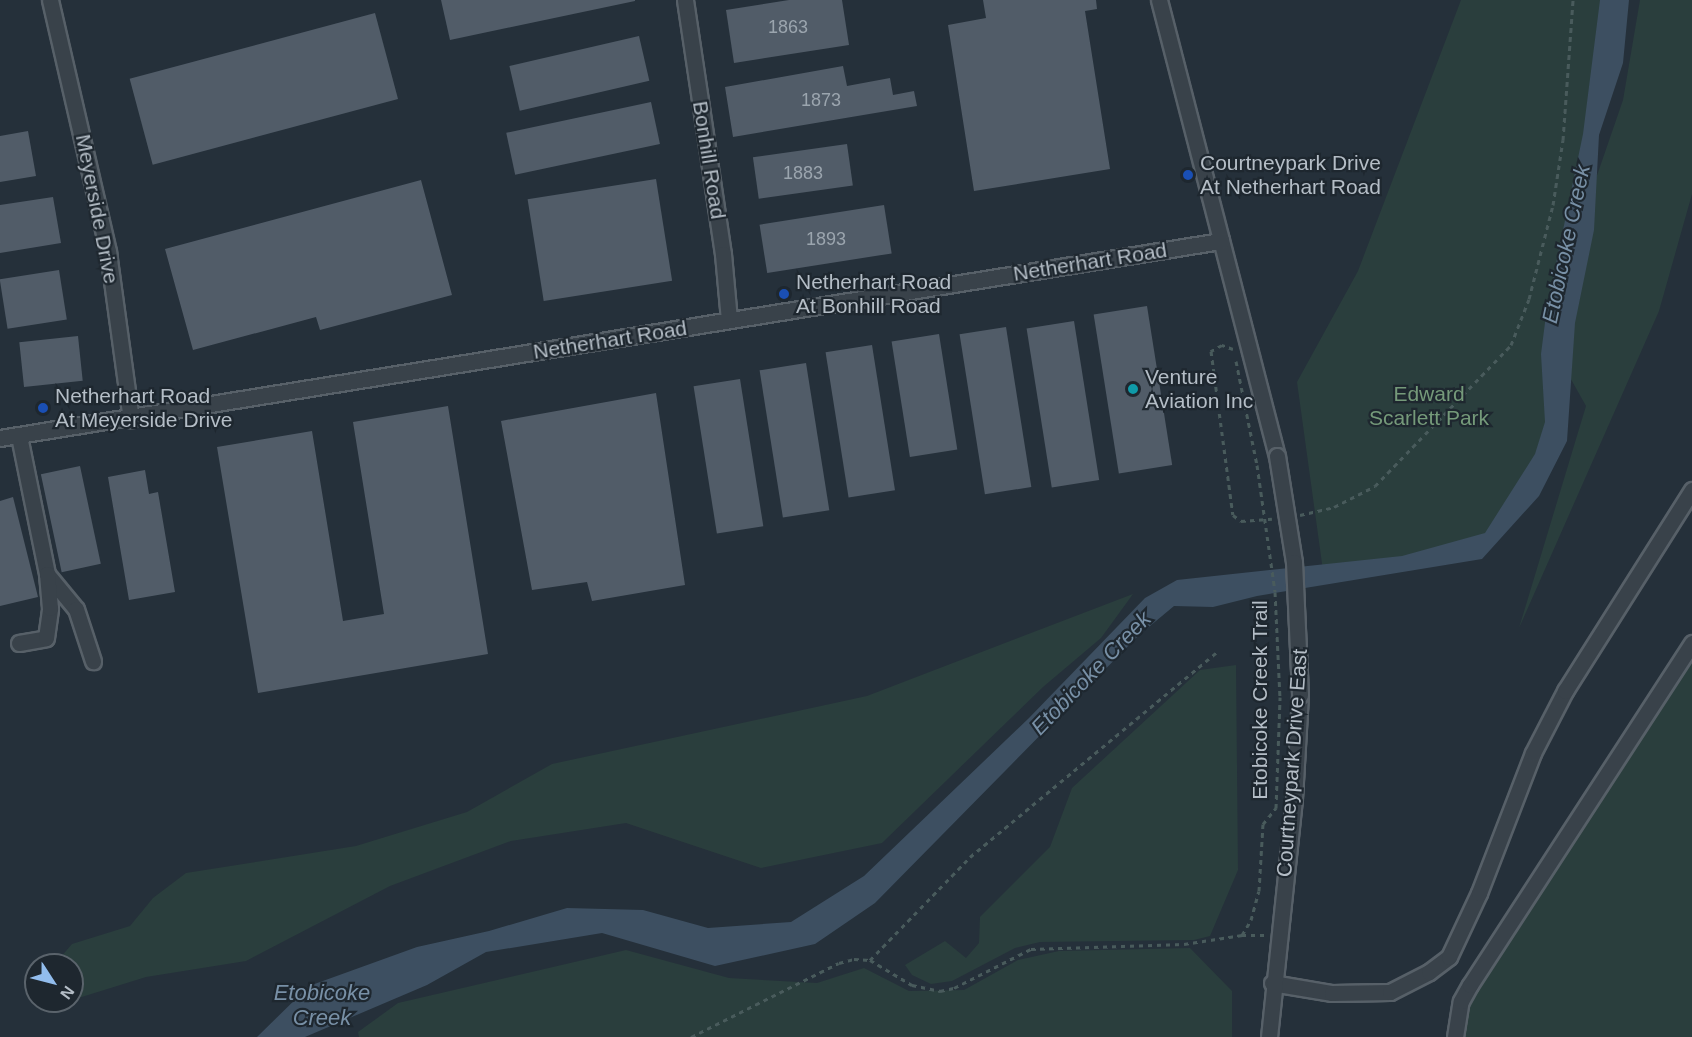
<!DOCTYPE html>
<html>
<head>
<meta charset="utf-8">
<style>
  body { margin:0 }
  #map { position:relative; width:1692px; height:1037px; overflow:hidden; background:#25303a; font-family:Arial,sans-serif }
  div>[style] { position:absolute }
  [style*='--x'] { left:calc(var(--x)*1px); top:calc(var(--y)*1px); width:calc(var(--w)*1px); rotate:calc(var(--a)*1deg) }
  .green>* { inset:0; background:#2a3e3d }
  .water>* { inset:0; background:#3d4f61 }
  .building>* { inset:0; background:#515c68; transform-origin:0 0 }
  .path>* { height:3px; margin-top:-1.5px; transform-origin:0; background:repeating-linear-gradient(90deg,#495b5c 0 4.5px,transparent 0 9px) }
  .roads { filter:drop-shadow(2px 0 #576068) drop-shadow(-2px 0 #576068) drop-shadow(0 2px #576068) drop-shadow(0 -2px #576068) }
  .minor>* { height:15px; margin:-7.5px; padding:0 7.5px; transform-origin:7.5px; border-radius:7.5px; background:#39424a }
  .path-bridge>* { height:3px; margin-top:-1.5px; transform-origin:0; background:repeating-linear-gradient(90deg,#495b5c 0 4.5px,transparent 0 9px) }
  .bridges { filter:drop-shadow(2px 0 #576068) drop-shadow(-2px 0 #576068) drop-shadow(0 2px #576068) drop-shadow(0 -2px #576068) }
  .minor-bridge>* { height:15px; margin:-7.5px; padding:0 7.5px; transform-origin:7.5px; border-radius:7.5px; background:#39424a }
  .dots>* { width:16px; height:16px; translate:-50% -50%; box-sizing:border-box; border:3px solid #1e272f; border-radius:50% }
  span { translate:-50% -50%; white-space:nowrap; text-align:center; line-height:1.15; -webkit-text-stroke:4.5px #1e272f; paint-order:stroke }
  .number-label { font-size:18px; color:#9ba5ae }
  .number-label span { -webkit-text-stroke-width:0 }
  .street-label { font-size:21px; color:#b4bdc6 }
  .poi-label { font-size:21px; color:#b4bdc6 }
  .left { translate:0 -50%; text-align:left }
  .park-label { font-size:21px; color:#759a7a }
  .water-label { font-size:22px; color:#7890a6; font-style:italic }
  .north { position:absolute; left:24px; top:953px; width:60px; height:60px; box-sizing:border-box; background:#1e272f; border:2px solid #5a636b; border-radius:50%; rotate:126deg; font-size:16px; font-weight:700; line-height:24px; text-align:center; color:#b4bdc6 }
  .north::after { content:''; display:block; margin:auto; width:21px; height:27px; background:#92bded; clip-path:polygon(50% 0,100% 100%,50% 72%,0 100%) }
</style>
</head>
<body>
<div id="map">
  <div class="green">
    <i style="clip-path:polygon(1461px 0,1611px 0,1557px 424px,1490px 540px,1324px 578px,1297px 382px,1358px 271px)"></i>
    <i style="clip-path:polygon(1640px 0,1692px 0,1692px 194px,1659px 311px,1519px 628px,1586px 406px,1563px 365px,1593px 187px,1623px 100px)"></i>
    <i style="clip-path:polygon(1133px 594px,1101px 638px,1043px 687px,882px 843px,761px 868px,626px 823px,511px 841px,390px 886px,246px 961px,146px 977px,72px 1000px,72px 965px,54px 965px,72px 944px,130px 926px,153px 898px,186px 873px,356px 846px,467px 812px,552px 764px,867px 696px)"></i>
    <i style="clip-path:polygon(1692px 656px,1692px 1037px,1461px 1037px,1467px 1003px,1476px 987px)"></i>
    <i style="clip-path:polygon(1236px 665px,1238px 870px,1210px 936px,1194px 940px,1040px 942px,1015px 948px,952px 981px,931px 984px,912px 975px,905px 965px,945px 941px,966px 958px,979px 943px,980px 917px,1050px 847px,1072px 788px,1200px 670px)"></i>
    <i style="clip-path:polygon(1190px 948px,1232px 991px,1232px 1037px,359px 1037px,358px 1032px,398px 1003px,626px 950px,729px 978px,817px 983px,864px 968px,909px 991px,964px 990px,1018px 960px,1059px 951px)"></i>
  </div>
  <div class="water">
    <i style="clip-path:polygon(1600px 0,1629px 0,1623px 63px,1599px 135px,1594px 230px,1575px 323px,1567px 441px,1539px 496px,1482px 559px,1257px 596px,1213px 607px,1174px 606px,1138px 636px,875px 903px,815px 944px,715px 966px,602px 933px,486px 952px,427px 985px,305px 1037px,257px 1037px,309px 986px,417px 947px,489px 931px,567px 908px,643px 910px,708px 928px,791px 922px,864px 876px,1029px 718px,1145px 598px,1177px 580px,1402px 556px,1485px 533px,1535px 454px,1545px 422px,1541px 354px,1547px 307px,1583px 134px)"></i>
  </div>
  <div class="building">
    <i style="clip-path:polygon(441px 0,635px 0,635px 1px,450px 40px)"></i>
    <i style="clip-path:polygon(789px 0,842px 0,849px 45px,734px 63px,726px 10px)"></i>
    <i style="clip-path:polygon(983px 0,1096px 0,1097px 9px,1085px 11px,1110px 169px,974px 191px,948px 25px,986px 18px)"></i>
    <i style="left:375px;top:13px;width:89px;height:254px;rotate:75deg"></i>
    <i style="left:639px;top:36px;width:46px;height:133px;rotate:77deg"></i>
    <i style="clip-path:polygon(843px 66px,847px 86px,890px 78px,893px 95px,914px 91px,917px 106px,733px 137px,725px 87px)"></i>
    <i style="left:651px;top:102px;width:43px;height:148px;rotate:78deg"></i>
    <i style="clip-path:polygon(28px 131px,36px 176px,0 182px,0 136px)"></i>
    <i style="left:847px;top:144px;width:42px;height:95px;rotate:82deg"></i>
    <i style="left:656px;top:179px;width:103px;height:130px;rotate:81deg"></i>
    <i style="clip-path:polygon(421px 180px,452px 295px,320px 330px,316px 317px,193px 350px,165px 249px)"></i>
    <i style="clip-path:polygon(53px 197px,61px 243px,0 253px,0 205px)"></i>
    <i style="left:884px;top:205px;width:49px;height:126px;rotate:81deg"></i>
    <i style="left:59px;top:270px;width:50px;height:60px;rotate:81deg"></i>
    <i style="left:1147px;top:306px;width:161px;height:54px;rotate:81deg"></i>
    <i style="left:1074px;top:321px;width:161px;height:48px;rotate:81deg"></i>
    <i style="left:1006px;top:327px;width:162px;height:47px;rotate:81deg"></i>
    <i style="left:939px;top:334px;width:117px;height:48px;rotate:81deg"></i>
    <i style="left:78px;top:336px;width:45px;height:59px;rotate:84deg"></i>
    <i style="left:872px;top:345px;width:147px;height:47px;rotate:81deg"></i>
    <i style="left:806px;top:363px;width:149px;height:47px;rotate:81deg"></i>
    <i style="left:740px;top:379px;width:149px;height:47px;rotate:81deg"></i>
    <i style="clip-path:polygon(656px 393px,685px 585px,592px 601px,587px 582px,532px 590px,501px 421px)"></i>
    <i style="clip-path:polygon(448px 406px,488px 654px,258px 693px,217px 447px,312px 431px,343px 621px,384px 614px,353px 422px)"></i>
    <i style="left:80px;top:466px;width:100px;height:40px;rotate:78deg"></i>
    <i style="clip-path:polygon(145px 470px,149px 494px,158px 492px,175px 592px,129px 600px,108px 477px)"></i>
    <i style="clip-path:polygon(13px 497px,38px 597px,0 606px,0 501px)"></i>
  </div>
  <div class="path">
    <i style="--x:1233;--y:349;--w:12;--a:-160"></i>
    <i style="--x:1222;--y:345;--w:13;--a:151"></i>
    <i style="--x:1211;--y:351;--w:165;--a:82.4"></i>
    <i style="--x:1233;--y:515;--w:10;--a:37"></i>
    <i style="--x:1241;--y:521;--w:31;--a:-4"></i>
    <i style="--x:1236;--y:361;--w:106;--a:78.6"></i>
    <i style="--x:1300;--y:515;--w:35;--a:-13"></i>
    <i style="--x:1334;--y:507;--w:46;--a:-27.1"></i>
    <i style="--x:1375;--y:486;--w:196;--a:-46"></i>
    <i style="--x:1511;--y:345;--w:49;--a:-68.6"></i>
    <i style="--x:1529;--y:299;--w:97;--a:-75.7"></i>
    <i style="--x:1553;--y:205;--w:66;--a:-81.3"></i>
    <i style="--x:1563;--y:140;--w:140;--a:-85.9"></i>
    <i style="--x:1242;--y:935;--w:25;--a:0"></i>
    <i style="--x:870;--y:960;--w:144;--a:-45.8"></i>
    <i style="--x:970;--y:857;--w:322;--a:-39.7"></i>
    <i style="--x:691;--y:1037;--w:165;--a:-26.6"></i>
    <i style="--x:839;--y:963;--w:16;--a:-15"></i>
    <i style="--x:854;--y:959;--w:16;--a:4"></i>
    <i style="--x:870;--y:960;--w:49;--a:30.8"></i>
    <i style="--x:912;--y:985;--w:29;--a:12"></i>
    <i style="--x:940;--y:991;--w:14;--a:-12"></i>
    <i style="--x:954;--y:988;--w:86;--a:-26.9"></i>
    <i style="--x:1031;--y:949;--w:153;--a:-1.9"></i>
    <i style="--x:1184;--y:944;--w:59;--a:-8.8"></i>
    <i style="--x:1242;--y:935;--w:17;--a:-59"></i>
    <i style="--x:1251;--y:920;--w:30;--a:-75"></i>
    <i style="--x:1259;--y:891;--w:67;--a:-86.6"></i>
    <i style="--x:1263;--y:824;--w:21;--a:-51"></i>
    <i style="--x:1276;--y:808;--w:111;--a:-87.9"></i>
  </div>
  <div class="roads">
    <div class="minor">
      <i style="--x:50;--y:0;--w:259;--a:77"></i>
      <i style="--x:108;--y:252;--w:169;--a:82.2"></i>
      <i style="--x:685;--y:0;--w:257;--a:81.5"></i>
      <i style="--x:723;--y:254;--w:66;--a:84.8"></i>
      <i style="--x:1159;--y:0;--w:471;--a:75.5"></i>
      <i style="--x:19;--y:436;--w:141;--a:78.5"></i>
      <i style="--x:47;--y:574;--w:45;--a:50.4"></i>
      <i style="--x:76;--y:609;--w:55;--a:71.9"></i>
      <i style="--x:0;--y:438;--w:1237;--a:-9.17"></i>
      <i style="--x:19;--y:643;--w:27;--a:-10"></i>
      <i style="--x:46;--y:638;--w:30;--a:-82"></i>
      <i style="--x:50;--y:608;--w:34;--a:-95"></i>
      <i style="--x:1272;--y:983;--w:61;--a:9.5"></i>
      <i style="--x:1332;--y:993;--w:58;--a:-1"></i>
      <i style="--x:1390;--y:992;--w:44;--a:-27.1"></i>
      <i style="--x:1429;--y:972;--w:25;--a:-37"></i>
      <i style="--x:1449;--y:957;--w:71;--a:-64.9"></i>
      <i style="--x:1479;--y:893;--w:150;--a:-68.9"></i>
      <i style="--x:1533;--y:753;--w:70;--a:-62.7"></i>
      <i style="--x:1565;--y:691;--w:238;--a:-57.7"></i>
      <i style="--x:1269;--y:1037;--w:239;--a:-84"></i>
      <i style="--x:1294;--y:799;--w:104;--a:-86.7"></i>
      <i style="--x:1455;--y:1037;--w:36;--a:-81"></i>
      <i style="--x:1461;--y:1001;--w:18;--a:-61"></i>
      <i style="--x:1470;--y:985;--w:408;--a:-57"></i>
    </div>
  </div>
  <div class="path-bridge">
    <i style="--x:1257;--y:465;--w:128;--a:81.9"></i>
    <i style="--x:1275;--y:592;--w:105;--a:87.3"></i>
  </div>
  <div class="bridges">
    <div class="minor-bridge">
      <i style="--x:1277;--y:456;--w:107;--a:80.9"></i>
      <i style="--x:1294;--y:562;--w:133;--a:87.4"></i>
    </div>
  </div>
  <div class="dots">
    <i style="left:1188px;top:175px;background:#1a4fb4"></i>
    <i style="left:784px;top:294px;background:#1a4fb4"></i>
    <i style="left:1133px;top:389px;background:#0f9aa8"></i>
    <i style="left:43px;top:408px;background:#1a4fb4"></i>
  </div>
  <div class="number-label">
    <span style="left:788px;top:27px">1863</span>
    <span style="left:821px;top:100px">1873</span>
    <span style="left:803px;top:173px">1883</span>
    <span style="left:826px;top:239px">1893</span>
  </div>
  <div class="street-label">
    <span style="left:709px;top:160px;rotate:81deg">Bonhill Road</span>
    <span style="left:97px;top:209px;rotate:79deg">Meyerside Drive</span>
    <span style="left:1090px;top:262px;rotate:-9deg">Netherhart Road</span>
    <span style="left:610px;top:340px;rotate:-9deg">Netherhart Road</span>
    <span style="left:1260px;top:700px;rotate:-90deg">Etobicoke Creek Trail</span>
    <span style="left:1292px;top:763px;rotate:-86deg">Courtneypark Drive East</span>
  </div>
  <div class="poi-label">
    <span class="left" style="left:1200px;top:175px">Courtneypark Drive<br>At Netherhart Road</span>
    <span class="left" style="left:796px;top:294px">Netherhart Road<br>At Bonhill Road</span>
    <span class="left" style="left:1145px;top:389px">Venture<br>Aviation Inc</span>
    <span class="left" style="left:55px;top:408px">Netherhart Road<br>At Meyerside Drive</span>
  </div>
  <div class="park-label">
    <span style="left:1429px;top:406px">Edward<br>Scarlett Park</span>
  </div>
  <div class="water-label">
    <span style="left:1566px;top:244px;rotate:-78deg">Etobicoke Creek</span>
    <span style="left:1091px;top:673px;rotate:-46deg">Etobicoke Creek</span>
    <span style="left:322px;top:1005px">Etobicoke<br>Creek</span>
  </div>
  <div class="north">N</div>
</div>
</body>
</html>
